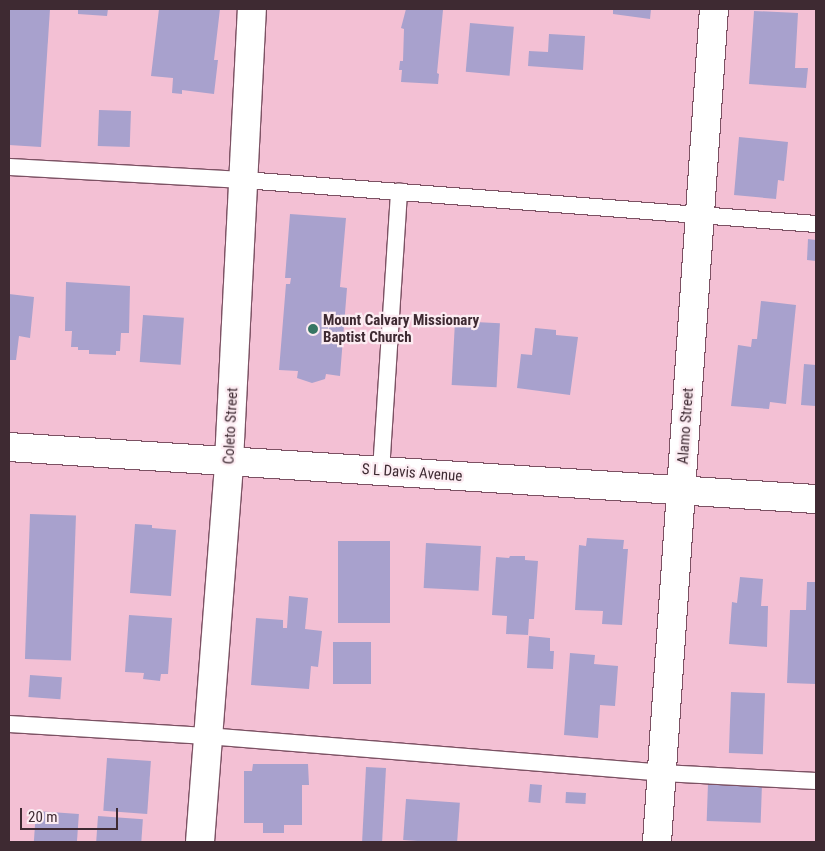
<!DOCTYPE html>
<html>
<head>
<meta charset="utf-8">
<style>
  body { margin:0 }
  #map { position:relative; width:825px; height:851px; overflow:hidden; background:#f3c0d4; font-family:"Roboto Condensed",sans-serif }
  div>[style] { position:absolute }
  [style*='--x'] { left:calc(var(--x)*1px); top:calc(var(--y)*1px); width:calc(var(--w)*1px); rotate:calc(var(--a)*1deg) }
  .building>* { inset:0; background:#a8a1cd; transform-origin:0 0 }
  .roads { filter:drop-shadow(1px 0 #7c5163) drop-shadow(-1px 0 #7c5163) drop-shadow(0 1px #7c5163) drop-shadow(0 -1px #7c5163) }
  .service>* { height:16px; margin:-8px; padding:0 8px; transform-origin:8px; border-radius:8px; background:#fff }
  .minor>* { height:28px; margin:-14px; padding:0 14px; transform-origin:14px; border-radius:14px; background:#fff }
  .dots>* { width:14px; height:14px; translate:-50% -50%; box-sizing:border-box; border:2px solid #fcecf2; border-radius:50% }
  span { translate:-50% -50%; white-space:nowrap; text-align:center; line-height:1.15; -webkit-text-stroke:4.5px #fcecf2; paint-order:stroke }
  .poi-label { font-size:15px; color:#3e2a32; font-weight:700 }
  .left { translate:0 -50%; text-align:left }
  .street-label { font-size:15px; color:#3e2a32 }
  .frame { position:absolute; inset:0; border:10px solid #3e2a32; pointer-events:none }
  .scale { position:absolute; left:20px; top:808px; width:98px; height:22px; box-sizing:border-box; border:2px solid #3e2a32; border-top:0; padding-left:6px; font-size:15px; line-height:18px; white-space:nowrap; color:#3e2a32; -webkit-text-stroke:4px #fcecf2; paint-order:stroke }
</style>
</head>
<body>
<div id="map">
  <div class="building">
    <i style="clip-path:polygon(9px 9px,50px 9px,41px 147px,9px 145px)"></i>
    <i style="clip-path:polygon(78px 9px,108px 9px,107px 16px,78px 14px)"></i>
    <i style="clip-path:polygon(159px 9px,220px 9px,214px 60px,218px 60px,214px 94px,182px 90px,182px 94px,172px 93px,173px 78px,151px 76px)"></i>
    <i style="clip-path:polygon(406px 9px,443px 10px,437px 73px,439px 74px,438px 84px,401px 82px,402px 70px,399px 70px,400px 61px,403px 61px,404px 29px,401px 28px)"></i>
    <i style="clip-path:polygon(613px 9px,651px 9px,650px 19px,613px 14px)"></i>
    <i style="clip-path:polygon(754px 11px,798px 13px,795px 68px,808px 68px,806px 88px,749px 84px)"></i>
    <i style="left:470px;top:23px;width:44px;height:49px;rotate:5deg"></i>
    <i style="clip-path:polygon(549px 34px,585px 36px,583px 70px,528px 66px,529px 51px,548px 52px)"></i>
    <i style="left:99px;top:110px;width:32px;height:36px;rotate:2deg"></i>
    <i style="clip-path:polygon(739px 137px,788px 142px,784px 181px,778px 180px,776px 199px,734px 195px)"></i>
    <i style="clip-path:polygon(290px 214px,346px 218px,340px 287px,347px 288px,340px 376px,326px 374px,325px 379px,312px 383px,297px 378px,298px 371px,279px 370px,286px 284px,290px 284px,291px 278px,285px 278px)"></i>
    <i style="clip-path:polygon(808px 239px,816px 240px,816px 261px,807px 260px)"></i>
    <i style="clip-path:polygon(66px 282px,130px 286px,129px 333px,121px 333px,120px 351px,116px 351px,116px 355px,89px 354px,89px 350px,78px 350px,78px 347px,71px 347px,72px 331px,65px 331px)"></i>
    <i style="clip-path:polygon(9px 294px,34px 297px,30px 338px,19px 336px,16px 360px,9px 360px)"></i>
    <i style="clip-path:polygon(761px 301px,796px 305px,786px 404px,770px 402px,769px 409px,731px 406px,738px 345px,751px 347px,752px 339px,757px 339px)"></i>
    <i style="left:143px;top:315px;width:41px;height:47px;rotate:4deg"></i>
    <i style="left:455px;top:321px;width:45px;height:64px;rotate:3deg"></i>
    <i style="clip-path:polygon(535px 328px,556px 330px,556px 335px,578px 337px,570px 395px,517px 388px,521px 354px,532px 355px)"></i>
    <i style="clip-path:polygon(804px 364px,816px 365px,816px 406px,801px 405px)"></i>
    <i style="left:30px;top:514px;width:46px;height:145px;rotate:2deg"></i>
    <i style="clip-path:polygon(135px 524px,152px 525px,152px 528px,176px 530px,171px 596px,130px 593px)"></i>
    <i style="clip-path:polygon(587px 538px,624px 540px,623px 549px,628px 549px,622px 625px,602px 624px,603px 611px,575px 610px,579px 545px,586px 546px)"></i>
    <i style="left:338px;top:541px;width:52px;height:82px"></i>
    <i style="left:426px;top:543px;width:55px;height:45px;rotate:3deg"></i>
    <i style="clip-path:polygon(510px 556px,525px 556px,525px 560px,538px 561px,534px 619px,529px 619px,528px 635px,506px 634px,507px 616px,492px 615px,496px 557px,509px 558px)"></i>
    <i style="clip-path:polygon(740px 577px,763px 579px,761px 606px,768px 606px,767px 647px,729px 644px,732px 602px,737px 603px)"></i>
    <i style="clip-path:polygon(807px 582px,816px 582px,816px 684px,787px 683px,790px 610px,806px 610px)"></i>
    <i style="clip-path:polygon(289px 596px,308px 598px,305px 629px,322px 631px,318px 667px,311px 666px,309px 689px,251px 685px,256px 618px,283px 620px,283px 628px,287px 628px)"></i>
    <i style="clip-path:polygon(129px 615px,172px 618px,168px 674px,161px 674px,160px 681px,143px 679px,144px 673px,125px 672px)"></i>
    <i style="clip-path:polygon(529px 636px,550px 638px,550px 651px,554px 651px,553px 669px,527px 668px)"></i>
    <i style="left:333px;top:642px;width:38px;height:42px"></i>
    <i style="clip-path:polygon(570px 653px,595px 655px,594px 664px,618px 666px,615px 706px,600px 705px,598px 738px,564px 735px)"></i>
    <i style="left:30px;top:675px;width:32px;height:22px;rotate:4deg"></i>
    <i style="left:731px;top:692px;width:34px;height:61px;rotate:2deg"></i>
    <i style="left:107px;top:758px;width:44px;height:53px;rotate:4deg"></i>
    <i style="clip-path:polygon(253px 764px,308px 764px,309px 785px,302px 785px,302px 825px,284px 825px,284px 833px,263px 833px,263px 823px,244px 823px,244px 771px,252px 771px)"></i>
    <i style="left:366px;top:767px;width:20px;height:75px;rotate:3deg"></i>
    <i style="left:708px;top:783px;width:54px;height:38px;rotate:2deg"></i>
    <i style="left:530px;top:784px;width:12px;height:18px;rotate:5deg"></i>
    <i style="left:566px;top:792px;width:20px;height:11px;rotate:3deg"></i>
    <i style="left:406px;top:799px;width:54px;height:41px;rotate:4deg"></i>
    <i style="left:36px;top:811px;width:43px;height:31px;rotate:4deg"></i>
    <i style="left:98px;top:816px;width:45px;height:26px;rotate:4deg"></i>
  </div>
  <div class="roads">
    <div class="service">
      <i style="--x:9;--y:167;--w:235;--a:3.2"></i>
      <i style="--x:244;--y:180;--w:574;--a:4.4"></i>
      <i style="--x:381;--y:471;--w:280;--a:-86.3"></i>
      <i style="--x:9;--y:724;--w:198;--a:3.5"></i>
      <i style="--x:207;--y:736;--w:457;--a:4.6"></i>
      <i style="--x:662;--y:773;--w:154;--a:3"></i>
    </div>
    <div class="minor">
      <i style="--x:9;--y:447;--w:809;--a:3.69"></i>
      <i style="--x:200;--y:842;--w:382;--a:-85.6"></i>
      <i style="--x:229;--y:461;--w:453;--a:-87.1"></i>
      <i style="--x:657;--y:842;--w:835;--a:-86.09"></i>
    </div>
  </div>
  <div class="dots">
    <i style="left:313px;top:329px;background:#367563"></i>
  </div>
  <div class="poi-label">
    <span class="left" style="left:323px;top:329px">Mount Calvary Missionary<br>Baptist Church</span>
  </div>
  <div class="street-label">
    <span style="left:231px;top:426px;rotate:-87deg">Coleto Street</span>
    <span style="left:686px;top:426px;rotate:-86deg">Alamo Street</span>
    <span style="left:412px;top:473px;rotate:4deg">S L Davis Avenue</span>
  </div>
  <div class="frame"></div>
  <div class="scale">20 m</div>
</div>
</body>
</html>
